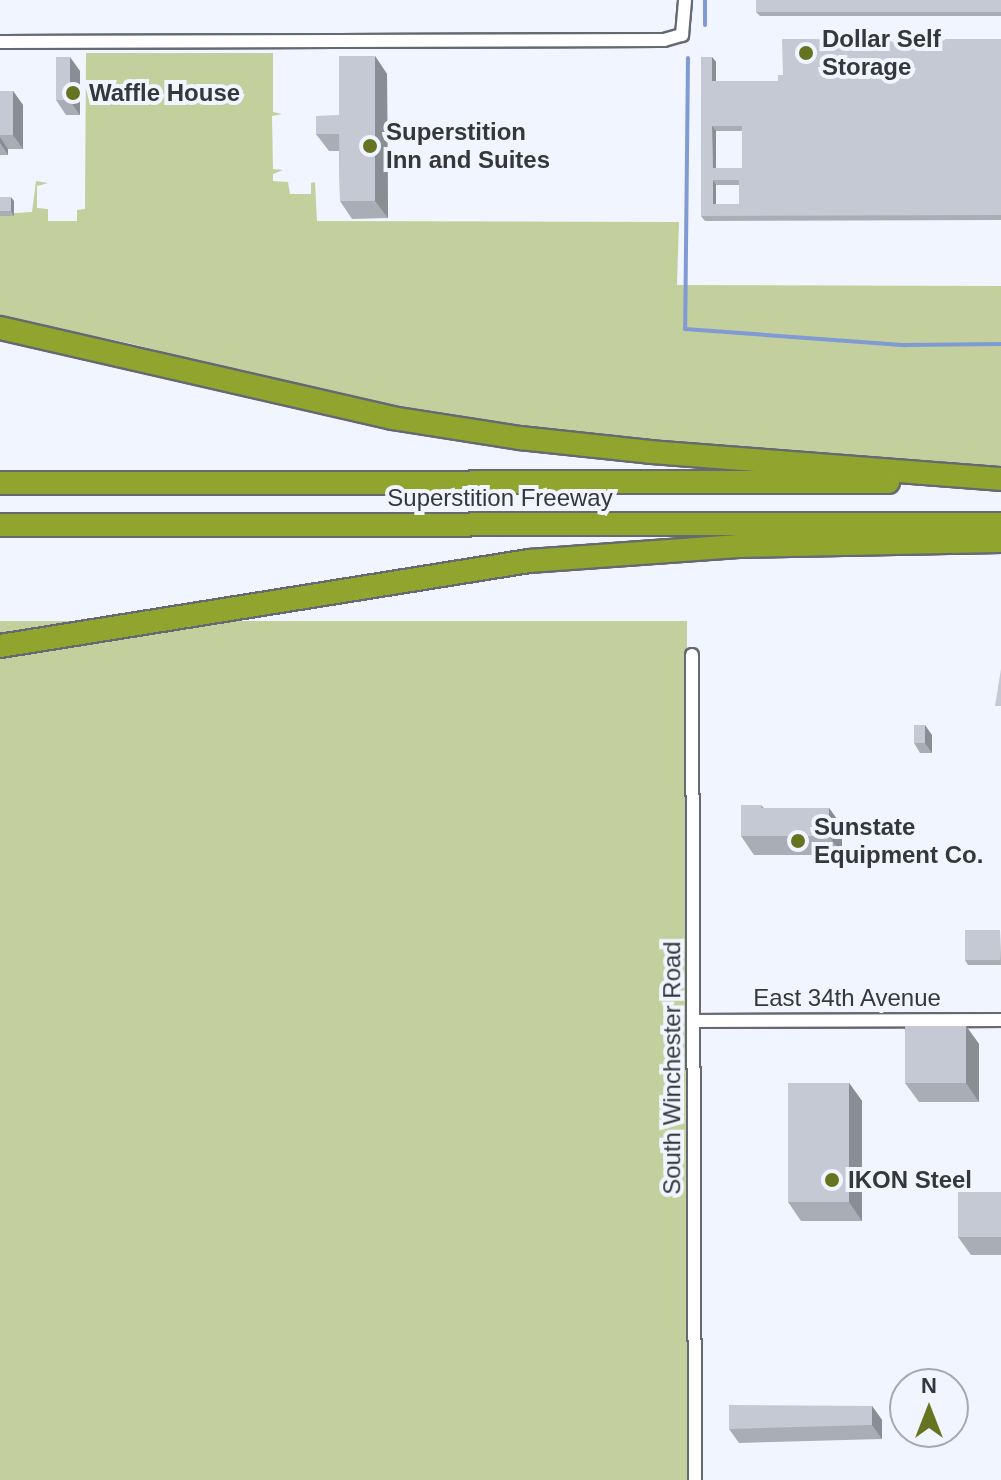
<!DOCTYPE html>
<html>
<head>
<meta charset="utf-8">
<style>
  body { margin:0 }
  #map { position:relative; width:1001px; height:1480px; overflow:hidden; background:#f0f5ff; font-family:Helvetica,sans-serif }
  div>[style] { position:absolute }
  [style*='--x'] { left:calc(var(--x)*1px); top:calc(var(--y)*1px); width:calc(var(--w)*1px); rotate:calc(var(--a)*1deg) }
  .green>* { inset:0; background:#c3cf9d; transform-origin:0 0 }
  .stream>* { height:4px; margin:-2px; padding:0 2px; transform-origin:2px; border-radius:2px; background:#809ad3 }
  .roads { filter:drop-shadow(2px 0 #656972) drop-shadow(-2px 0 #656972) drop-shadow(0 2px #656972) drop-shadow(0 -2px #656972) }
  .street>* { height:12px; margin:-6px; padding:0 6px; transform-origin:6px; border-radius:6px; background:#fff }
  .highway>* { height:22px; margin:-11px; padding:0 11px; transform-origin:11px; border-radius:11px; background:#91a52e }
  .wall>* { inset:0; background:#a9adb5 }
  .shaded-wall>* { inset:0; background:#898d94 }
  .building>* { inset:0; background:#c4c9d3; transform-origin:0 0 }
  .dots>* { width:22px; height:22px; translate:-50% -50%; box-sizing:border-box; border:4px solid #f0f5ff; border-radius:50% }
  span { translate:-50% -50%; white-space:nowrap; text-align:center; line-height:1.15; -webkit-text-stroke:8px #f0f5ff; paint-order:stroke }
  .poi-label { font-size:24px; color:#35373b; font-weight:700 }
  .left { translate:0 -50%; text-align:left }
  .street-label { font-size:24px; color:#35373b }
  .north { position:absolute; left:889px; top:1368px; width:80px; height:80px; box-sizing:border-box; background:#f0f5ff; border:2px solid #a5a9b1; border-radius:50%; rotate:0deg; font-size:22px; font-weight:700; line-height:32px; text-align:center; color:#35373b }
  .north::after { content:''; display:block; margin:auto; width:28px; height:36px; background:#667421; clip-path:polygon(50% 0,100% 100%,50% 72%,0 100%) }
</style>
</head>
<body>
<div id="map">
  <div class="green">
    <i style="clip-path:polygon(86px 53px,273px 53px,273px 112px,282px 114px,272px 116px,273px 169px,283px 170px,273px 174px,273px 181px,288px 182px,290px 194px,311px 194px,311px 183px,315px 182px,317px 221px,679px 222px,677px 285px,1001px 286px,1001px 467px,668px 444px,476px 425px,326px 393px,128px 343px,0 317px,0 214px,32px 212px,36px 181px,48px 183px,37px 186px,37px 208px,48px 209px,48px 221px,77px 221px,77px 210px,85px 209px)"></i>
    <i style="left:687px;top:621px;width:859px;height:689px;rotate:90deg"></i>
  </div>
  <div class="stream">
    <i style="--x:705;--y:0;--w:25;--a:90"></i>
    <i style="--x:688;--y:58;--w:271;--a:90.6"></i>
    <i style="--x:685;--y:329;--w:221;--a:4.2"></i>
    <i style="--x:905;--y:345;--w:96;--a:-0.6"></i>
  </div>
  <div class="roads">
    <div class="street">
      <i style="--x:0;--y:42;--w:664;--a:-0.17"></i>
      <i style="--x:664;--y:40;--w:19;--a:-16"></i>
      <i style="--x:682;--y:35;--w:35;--a:-85"></i>
      <i style="--x:692;--y:655;--w:825;--a:89.79"></i>
      <i style="--x:693;--y:1021;--w:308;--a:-0.2"></i>
    </div>
    <div class="highway">
      <i style="--x:0;--y:328;--w:402;--a:12.9"></i>
      <i style="--x:392;--y:418;--w:130;--a:8.9"></i>
      <i style="--x:520;--y:438;--w:131;--a:6.1"></i>
      <i style="--x:650;--y:452;--w:352;--a:4.4"></i>
      <i style="--x:0;--y:483;--w:888;--a:-0.06"></i>
      <i style="--x:0;--y:525;--w:1001;--a:-0.06"></i>
      <i style="--x:0;--y:646;--w:536;--a:-9.13"></i>
      <i style="--x:529;--y:561;--w:210;--a:-4.1"></i>
      <i style="--x:738;--y:546;--w:263;--a:-1.1"></i>
    </div>
  </div>
  <div class="wall">
    <i style="clip-path:polygon(1001px 0,1001px 16px,760px 16px,756px 12px)"></i>
    <i style="clip-path:polygon(evenodd,1001px 39px,1001px 220px,705px 221px,701px 216px,712px 57px,716px 62px,716px 81px,778px 81px,783px 75px,1001px 39px,716px 131px,742px 131px,742px 168px,716px 168px,716px 131px,1001px 39px,716px 185px,739px 185px,739px 204px,716px 204px,716px 185px)"></i>
    <i style="clip-path:polygon(375px 56px,387px 74px,388px 218px,352px 219px,340px 201px,339px 151px,329px 151px,316px 134px,339px 115px)"></i>
    <i style="clip-path:polygon(80px 71px,80px 115px,66px 115px,56px 100px)"></i>
    <i style="clip-path:polygon(0 91px,13px 91px,23px 105px,23px 149px,8px 149px,8px 155px,0 155px)"></i>
    <i style="clip-path:polygon(0 197px,14px 201px,14px 216px,0 216px)"></i>
    <i style="clip-path:polygon(932px 735px,932px 753px,920px 753px,914px 743px)"></i>
    <i style="clip-path:polygon(761px 805px,764px 808px,829px 808px,842px 826px,842px 855px,754px 855px,741px 836px)"></i>
    <i style="clip-path:polygon(1000px 930px,1001px 965px,968px 965px,965px 960px)"></i>
    <i style="clip-path:polygon(966px 1026px,979px 1044px,979px 1102px,919px 1102px,905px 1083px)"></i>
    <i style="clip-path:polygon(849px 1083px,862px 1101px,862px 1221px,801px 1221px,788px 1202px)"></i>
    <i style="clip-path:polygon(1001px 1192px,1001px 1255px,971px 1255px,958px 1237px)"></i>
    <i style="clip-path:polygon(872px 1406px,882px 1420px,882px 1439px,739px 1443px,729px 1429px)"></i>
  </div>
  <div class="shaded-wall">
    <i style="clip-path:polygon(375px 56px,387px 74px,388px 218px,375px 201px)"></i>
    <i style="clip-path:polygon(70px 57px,80px 71px,80px 115px,70px 101px)"></i>
    <i style="clip-path:polygon(712px 57px,716px 62px,716px 86px,712px 81px)"></i>
    <i style="clip-path:polygon(13px 91px,23px 105px,23px 149px,13px 135px)"></i>
    <i style="clip-path:polygon(712px 126px,716px 131px,716px 173px,713px 168px)"></i>
    <i style="clip-path:polygon(0 137px,8px 149px,8px 155px,0 143px)"></i>
    <i style="clip-path:polygon(713px 180px,716px 185px,716px 209px,713px 204px)"></i>
    <i style="clip-path:polygon(11px 197px,14px 201px,14px 216px,11px 211px)"></i>
    <i style="clip-path:polygon(925px 725px,932px 735px,932px 753px,925px 743px)"></i>
    <i style="clip-path:polygon(829px 808px,842px 826px,842px 855px,829px 836px)"></i>
    <i style="clip-path:polygon(966px 1026px,979px 1044px,979px 1102px,966px 1083px)"></i>
    <i style="clip-path:polygon(849px 1083px,862px 1101px,862px 1221px,849px 1202px)"></i>
    <i style="clip-path:polygon(872px 1406px,882px 1420px,882px 1439px,872px 1425px)"></i>
  </div>
  <div class="building">
    <i style="left:756px;top:0;width:245px;height:12px"></i>
    <i style="clip-path:polygon(evenodd,782px 39px,1001px 39px,1001px 215px,701px 216px,701px 57px,712px 57px,712px 81px,778px 81px,778px 75px,783px 75px,782px 39px,712px 126px,742px 126px,742px 168px,713px 168px,712px 126px,782px 39px,713px 180px,739px 180px,739px 204px,713px 204px,713px 180px)"></i>
    <i style="clip-path:polygon(339px 56px,375px 56px,375px 201px,340px 201px,339px 134px,316px 134px,316px 116px,339px 115px)"></i>
    <i style="left:56px;top:57px;width:14px;height:43px"></i>
    <i style="left:0;top:91px;width:13px;height:44px"></i>
    <i style="left:0;top:197px;width:11px;height:14px"></i>
    <i style="clip-path:polygon(1001px 669px,1001px 706px,995px 706px)"></i>
    <i style="left:914px;top:725px;width:11px;height:18px"></i>
    <i style="clip-path:polygon(741px 805px,761px 805px,761px 808px,829px 808px,829px 836px,741px 836px)"></i>
    <i style="left:965px;top:930px;width:35px;height:30px"></i>
    <i style="left:905px;top:1026px;width:61px;height:57px"></i>
    <i style="left:788px;top:1083px;width:61px;height:119px"></i>
    <i style="left:958px;top:1192px;width:43px;height:45px"></i>
    <i style="clip-path:polygon(729px 1405px,872px 1406px,872px 1425px,729px 1429px)"></i>
  </div>
  <div class="dots">
    <i style="left:806px;top:53px;background:#667421"></i>
    <i style="left:73px;top:93px;background:#667421"></i>
    <i style="left:370px;top:146px;background:#667421"></i>
    <i style="left:798px;top:841px;background:#667421"></i>
    <i style="left:832px;top:1180px;background:#667421"></i>
  </div>
  <div class="poi-label">
    <span class="left" style="left:822px;top:53px">Dollar Self<br>Storage</span>
    <span class="left" style="left:89px;top:93px">Waffle House</span>
    <span class="left" style="left:386px;top:146px">Superstition<br>Inn and Suites</span>
    <span class="left" style="left:814px;top:841px">Sunstate<br>Equipment Co.</span>
    <span class="left" style="left:848px;top:1180px">IKON Steel</span>
  </div>
  <div class="street-label">
    <span style="left:500px;top:498px">Superstition Freeway</span>
    <span style="left:847px;top:998px">East 34th Avenue</span>
    <span style="left:672px;top:1068px;rotate:-90deg">South Winchester Road</span>
  </div>
  <div class="north">N</div>
</div>
</body>
</html>
